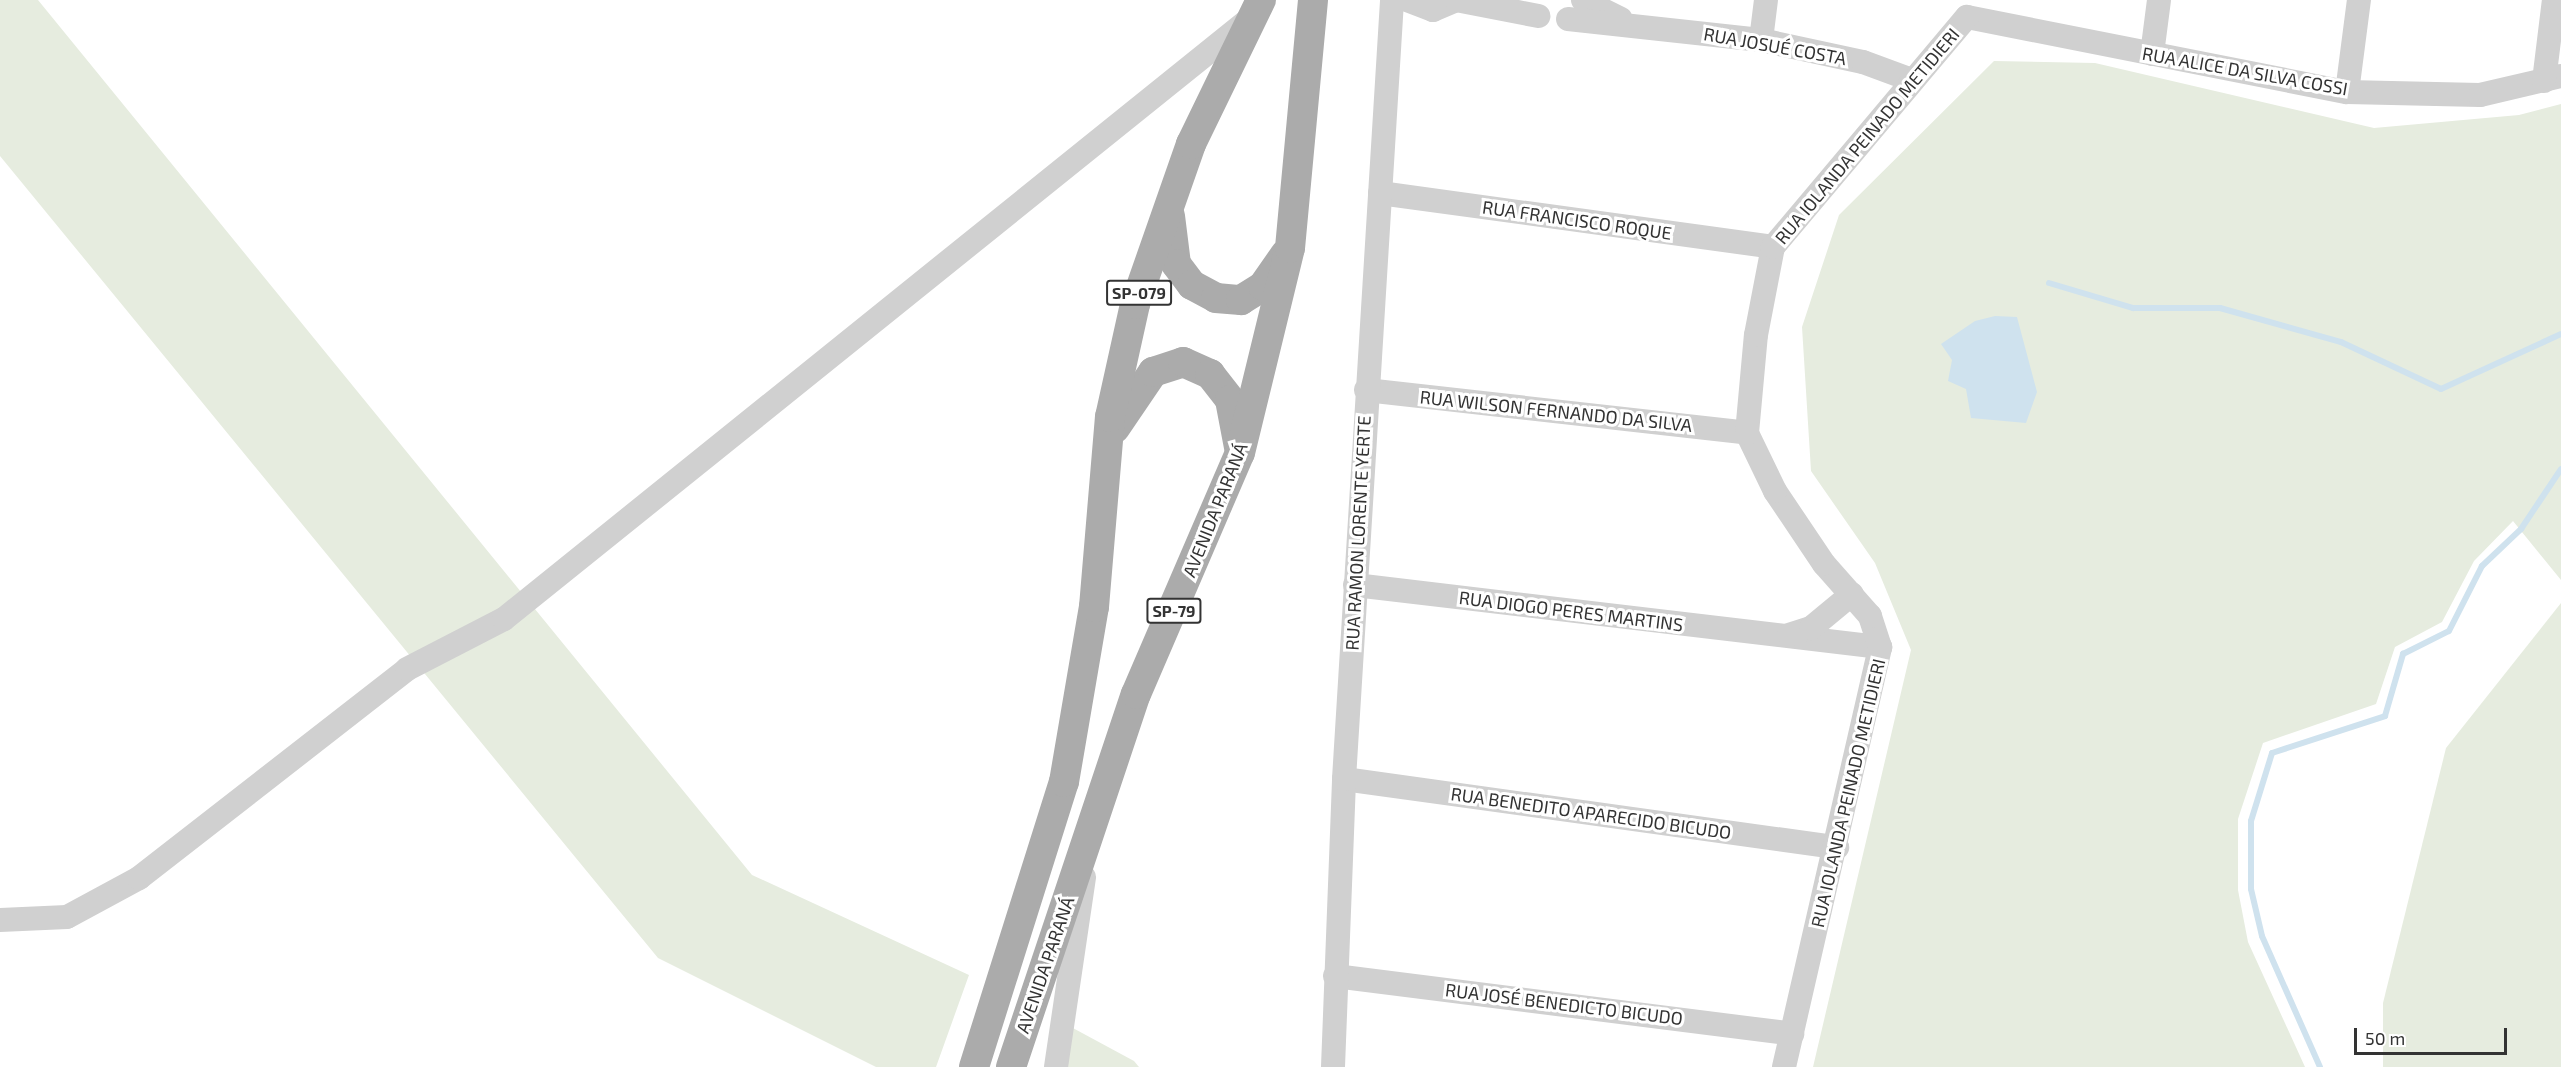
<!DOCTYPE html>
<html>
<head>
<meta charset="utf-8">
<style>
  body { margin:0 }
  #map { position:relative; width:2561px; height:1067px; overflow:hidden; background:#fff; font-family:"Exo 2",sans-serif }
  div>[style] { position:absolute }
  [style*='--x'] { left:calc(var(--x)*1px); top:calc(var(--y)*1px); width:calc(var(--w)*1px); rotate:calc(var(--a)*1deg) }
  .green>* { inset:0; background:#e6ecdf }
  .water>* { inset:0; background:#cfe2ee }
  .stream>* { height:6px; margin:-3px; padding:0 3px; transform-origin:3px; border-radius:3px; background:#cfe2ee }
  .minor>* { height:24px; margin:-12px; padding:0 12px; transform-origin:12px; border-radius:12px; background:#d0d0d0 }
  .major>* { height:30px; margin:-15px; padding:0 15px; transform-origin:15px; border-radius:15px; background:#ababab }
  span { translate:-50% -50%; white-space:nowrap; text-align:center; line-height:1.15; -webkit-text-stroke:6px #fff; paint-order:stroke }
  .shield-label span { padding:2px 4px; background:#fff; border:2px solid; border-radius:4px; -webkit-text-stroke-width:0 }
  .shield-label { font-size:16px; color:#333; font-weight:700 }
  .street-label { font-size:18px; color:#333 }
  .scale { position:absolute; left:2354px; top:1028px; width:153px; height:27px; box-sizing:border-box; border:3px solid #333; border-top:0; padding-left:8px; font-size:18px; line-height:21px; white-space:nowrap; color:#333; -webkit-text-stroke:4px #fff; paint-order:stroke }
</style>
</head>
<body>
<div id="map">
  <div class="green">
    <i style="clip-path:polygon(0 0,38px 0,752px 875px,969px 975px,936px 1067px,876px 1067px,658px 958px,0 156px)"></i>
    <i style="clip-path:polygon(1994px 61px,2095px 63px,2374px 128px,2519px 115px,2561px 104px,2561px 580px,2513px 521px,2474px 561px,2442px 622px,2395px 647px,2376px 704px,2263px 743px,2238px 819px,2238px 890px,2248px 942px,2305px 1067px,1813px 1067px,1911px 650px,1875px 563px,1811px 471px,1802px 327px,1839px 215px)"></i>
    <i style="clip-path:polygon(2561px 603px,2561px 1067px,2383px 1067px,2383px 1003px,2446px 748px)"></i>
    <i style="clip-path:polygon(1071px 1027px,1134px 1061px,1139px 1067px,1065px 1067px)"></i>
  </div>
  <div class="water">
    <i style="clip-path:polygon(1995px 316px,2017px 317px,2037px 392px,2026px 423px,1971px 418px,1966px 389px,1948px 381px,1952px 360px,1941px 344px,1975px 321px)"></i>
  </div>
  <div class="stream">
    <i style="--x:2049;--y:283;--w:88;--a:16.6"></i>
    <i style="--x:2133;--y:308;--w:87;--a:0"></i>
    <i style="--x:2220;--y:308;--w:126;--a:15.7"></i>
    <i style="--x:2341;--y:342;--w:110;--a:25.2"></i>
    <i style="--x:2441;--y:389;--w:132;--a:-24.6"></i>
    <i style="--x:2320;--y:1067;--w:143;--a:-113.9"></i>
    <i style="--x:2262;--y:936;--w:48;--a:-103.2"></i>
    <i style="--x:2251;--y:889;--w:68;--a:-90"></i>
    <i style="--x:2251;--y:821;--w:71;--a:-72.8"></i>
    <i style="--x:2272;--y:753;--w:119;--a:-18.1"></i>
    <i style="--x:2385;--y:716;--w:65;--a:-73.8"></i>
    <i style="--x:2403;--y:654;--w:51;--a:-26.6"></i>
    <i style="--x:2449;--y:631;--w:73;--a:-63.1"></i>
    <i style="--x:2482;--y:566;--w:54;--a:-43.5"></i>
    <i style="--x:2521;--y:529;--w:72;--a:-56.3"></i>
  </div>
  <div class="minor">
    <i style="--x:1407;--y:0;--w:28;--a:21"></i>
    <i style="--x:1433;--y:10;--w:25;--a:-23"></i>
    <i style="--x:1456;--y:0;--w:84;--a:11"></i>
    <i style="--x:1583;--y:0;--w:42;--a:26.6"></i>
    <i style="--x:1967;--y:17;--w:387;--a:11.2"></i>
    <i style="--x:2347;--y:92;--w:133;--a:1.3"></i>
    <i style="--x:2480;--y:95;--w:83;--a:-13.2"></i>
    <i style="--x:1568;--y:19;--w:194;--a:6.2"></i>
    <i style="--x:1761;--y:40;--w:104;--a:12.2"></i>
    <i style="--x:1863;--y:62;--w:52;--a:20.2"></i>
    <i style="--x:1761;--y:40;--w:40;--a:-82.9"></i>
    <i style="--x:2152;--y:54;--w:54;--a:-82.6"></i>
    <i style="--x:2544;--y:81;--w:82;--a:-83"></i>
    <i style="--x:2347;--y:92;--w:93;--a:-82.6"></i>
    <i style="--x:1380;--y:193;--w:397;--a:7.8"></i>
    <i style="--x:1366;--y:390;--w:383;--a:6.4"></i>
    <i style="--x:1355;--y:585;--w:529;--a:6.74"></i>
    <i style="--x:1789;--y:635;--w:23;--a:-18"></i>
    <i style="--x:1811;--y:628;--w:53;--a:-39.7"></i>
    <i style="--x:1344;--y:779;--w:498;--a:7.9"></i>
    <i style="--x:0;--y:920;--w:67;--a:-2.6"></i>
    <i style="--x:67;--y:917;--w:82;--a:-28.4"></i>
    <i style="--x:139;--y:878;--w:340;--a:-37.9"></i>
    <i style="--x:407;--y:669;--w:109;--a:-27.3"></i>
    <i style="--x:504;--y:619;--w:960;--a:-38.83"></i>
    <i style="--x:1335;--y:976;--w:461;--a:7.2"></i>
    <i style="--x:1056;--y:1067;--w:192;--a:-81.6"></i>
    <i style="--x:1333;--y:1067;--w:288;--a:-87.8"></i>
    <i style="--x:1344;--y:779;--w:780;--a:-86.47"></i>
    <i style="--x:1784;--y:1067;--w:431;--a:-77.1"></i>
    <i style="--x:1880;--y:647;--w:33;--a:-108"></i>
    <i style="--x:1870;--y:616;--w:69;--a:-131.5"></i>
    <i style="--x:1824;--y:564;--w:88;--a:-123.9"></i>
    <i style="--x:1775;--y:491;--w:64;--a:-115.8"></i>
    <i style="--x:1747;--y:433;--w:98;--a:-84.8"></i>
    <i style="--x:1756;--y:335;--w:90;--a:-79.1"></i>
    <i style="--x:1773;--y:247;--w:301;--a:-49.9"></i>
  </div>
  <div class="major">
    <i style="--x:1170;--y:216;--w:48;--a:82.9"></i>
    <i style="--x:1176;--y:264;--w:26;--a:53"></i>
    <i style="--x:1192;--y:285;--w:27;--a:28"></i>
    <i style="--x:1216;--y:298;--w:25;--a:5"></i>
    <i style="--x:1241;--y:300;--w:26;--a:-32"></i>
    <i style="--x:1263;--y:286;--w:38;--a:-55"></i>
    <i style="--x:1115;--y:428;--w:68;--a:-55.8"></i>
    <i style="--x:1153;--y:372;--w:32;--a:-18"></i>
    <i style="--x:1183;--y:362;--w:30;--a:24"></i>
    <i style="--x:1210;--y:374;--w:33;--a:52"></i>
    <i style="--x:1230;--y:400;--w:48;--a:79.2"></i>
    <i style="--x:974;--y:1067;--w:299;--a:-72.5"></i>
    <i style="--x:1064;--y:782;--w:178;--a:-80.3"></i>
    <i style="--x:1094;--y:607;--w:191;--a:-85.2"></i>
    <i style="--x:1110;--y:417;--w:116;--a:-77.5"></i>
    <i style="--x:1135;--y:304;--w:170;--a:-70.7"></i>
    <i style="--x:1191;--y:144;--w:160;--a:-64.1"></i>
    <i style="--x:1011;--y:1067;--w:393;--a:-71.5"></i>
    <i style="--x:1136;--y:694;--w:262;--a:-66.7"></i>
    <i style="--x:1240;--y:453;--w:211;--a:-76.3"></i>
    <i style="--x:1290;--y:248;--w:249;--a:-84.7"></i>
  </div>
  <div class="shield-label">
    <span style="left:1139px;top:293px">SP-079</span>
    <span style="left:1174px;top:611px">SP-79</span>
  </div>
  <div class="street-label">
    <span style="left:1775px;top:46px;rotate:10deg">RUA JOSUÉ COSTA</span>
    <span style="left:2245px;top:71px;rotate:10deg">RUA ALICE DA SILVA COSSI</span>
    <span style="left:1867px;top:136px;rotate:-50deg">RUA IOLANDA PEINADO METIDIERI</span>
    <span style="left:1577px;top:220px;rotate:8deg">RUA FRANCISCO ROQUE</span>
    <span style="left:1556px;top:411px;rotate:6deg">RUA WILSON FERNANDO DA SILVA</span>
    <span style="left:1215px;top:510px;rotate:-68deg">AVENIDA PARANÁ</span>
    <span style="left:1358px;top:533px;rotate:-87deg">RUA RAMON LORENTE YERTE</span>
    <span style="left:1571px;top:611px;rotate:7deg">RUA DIOGO PERES MARTINS</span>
    <span style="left:1848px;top:793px;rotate:-77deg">RUA IOLANDA PEINADO METIDIERI</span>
    <span style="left:1591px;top:813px;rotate:8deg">RUA BENEDITO APARECIDO BICUDO</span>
    <span style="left:1045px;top:965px;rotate:-71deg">AVENIDA PARANÁ</span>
    <span style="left:1564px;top:1004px;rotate:7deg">RUA JOSÉ BENEDICTO BICUDO</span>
  </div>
  <div class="scale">50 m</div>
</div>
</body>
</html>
